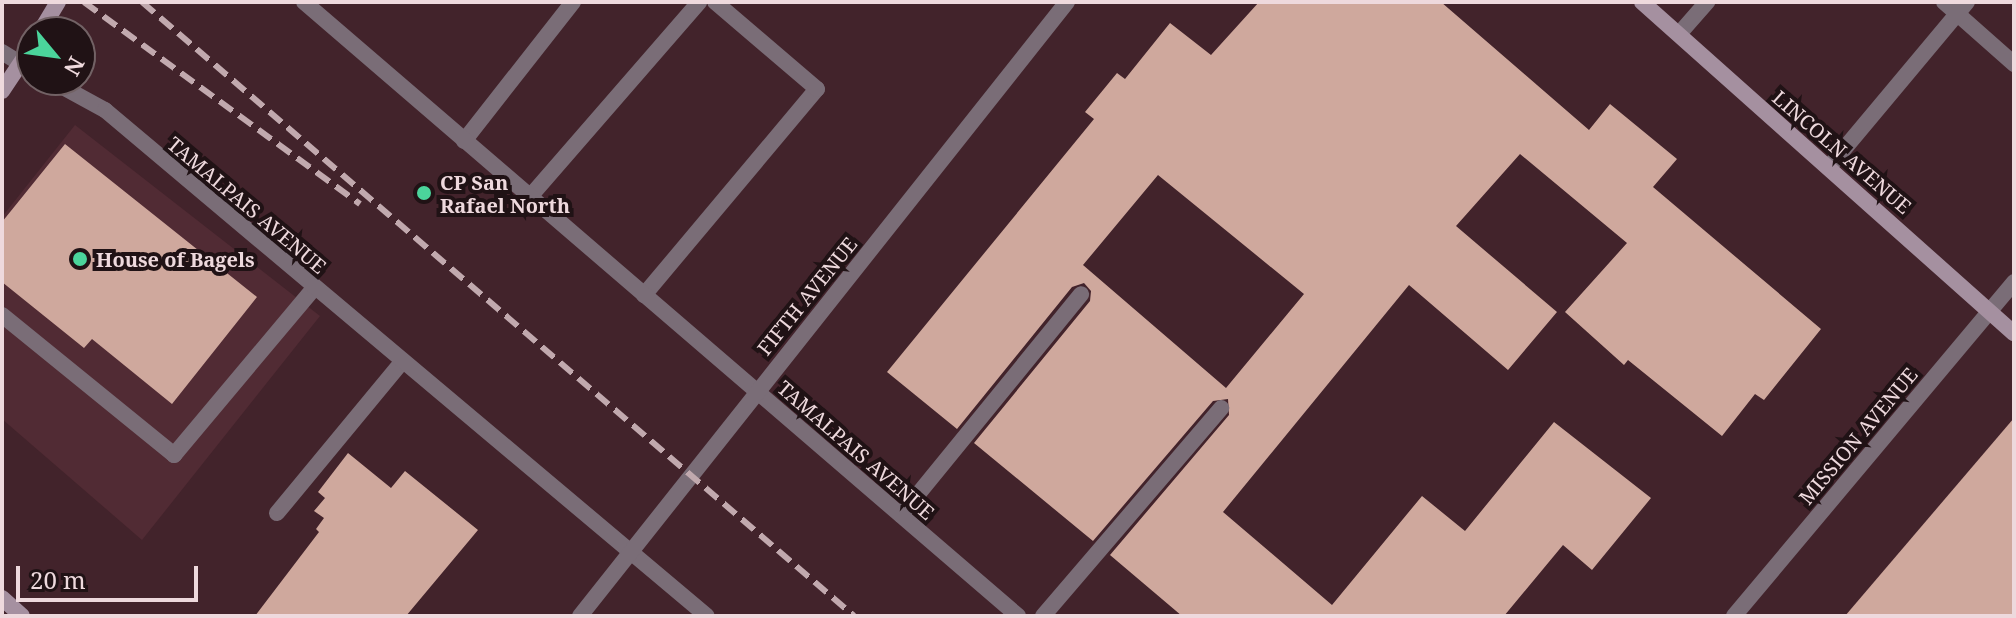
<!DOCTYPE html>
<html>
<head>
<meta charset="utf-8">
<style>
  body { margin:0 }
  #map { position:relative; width:2016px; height:618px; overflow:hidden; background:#42232b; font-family:"Noto Serif",serif }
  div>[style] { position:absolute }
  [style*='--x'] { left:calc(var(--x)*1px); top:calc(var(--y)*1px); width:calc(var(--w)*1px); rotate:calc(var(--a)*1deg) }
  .built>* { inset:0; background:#512b34 }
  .building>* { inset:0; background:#cfa89d }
  .service>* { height:16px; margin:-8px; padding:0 8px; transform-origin:8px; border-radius:8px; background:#7a6d77 }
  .minor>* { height:16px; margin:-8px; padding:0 8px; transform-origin:8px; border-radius:8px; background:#7a6d77 }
  .tertiary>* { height:16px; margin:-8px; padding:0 8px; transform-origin:8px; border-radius:8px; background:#7a6d77 }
  .secondary>* { height:16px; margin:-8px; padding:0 8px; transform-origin:8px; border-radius:8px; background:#a590a0 }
  .rail>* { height:6px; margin-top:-3px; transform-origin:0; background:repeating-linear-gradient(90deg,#c1a9ae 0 16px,transparent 0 24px) }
  .dots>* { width:22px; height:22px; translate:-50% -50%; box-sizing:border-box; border:4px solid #201215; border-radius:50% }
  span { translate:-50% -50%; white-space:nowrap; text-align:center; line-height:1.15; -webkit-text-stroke:8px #201215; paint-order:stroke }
  .street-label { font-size:20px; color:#eed9dd }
  .poi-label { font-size:20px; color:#eed9dd; font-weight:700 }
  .left { translate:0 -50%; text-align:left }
  .frame { position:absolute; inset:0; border:4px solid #eed9dd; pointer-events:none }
  .north { position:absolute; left:16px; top:16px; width:80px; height:80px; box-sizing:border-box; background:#201215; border:2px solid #726265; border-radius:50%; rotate:119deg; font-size:22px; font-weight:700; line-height:32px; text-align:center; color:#eed9dd }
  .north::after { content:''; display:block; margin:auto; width:28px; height:36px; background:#4bd49b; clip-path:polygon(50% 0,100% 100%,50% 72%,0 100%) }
  .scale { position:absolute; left:16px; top:566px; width:182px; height:36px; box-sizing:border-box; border:4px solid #eed9dd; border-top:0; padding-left:10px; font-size:24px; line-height:28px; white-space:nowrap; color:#eed9dd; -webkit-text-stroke:6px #201215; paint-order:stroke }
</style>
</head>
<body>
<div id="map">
  <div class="built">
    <i style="clip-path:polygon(75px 125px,320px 316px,142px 540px,2px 419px,2px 217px)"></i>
  </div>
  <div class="building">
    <i style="clip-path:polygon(evenodd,1259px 2px,1441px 2px,1589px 130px,1610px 104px,1677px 159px,1653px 187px,1821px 329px,1764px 400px,1755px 394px,1722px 436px,1628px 360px,1624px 365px,1565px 312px,1627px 243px,1520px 154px,1456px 226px,1557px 312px,1508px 370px,1409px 285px,1223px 512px,1332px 605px,1422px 496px,1465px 531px,1554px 422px,1651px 498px,1592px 570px,1563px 545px,1504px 616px,1182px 616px,1110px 555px,1229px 415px,1228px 399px,1213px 401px,1093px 541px,974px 443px,1090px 301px,1091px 291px,1084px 283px,1072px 287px,957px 429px,887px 372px,1094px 119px,1085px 112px,1117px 73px,1125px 79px,1170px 23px,1211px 55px,1259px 2px,1158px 175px,1304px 294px,1226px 388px,1083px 265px,1158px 175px)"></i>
    <i style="clip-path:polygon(65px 144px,257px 297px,172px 404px,92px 339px,84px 348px,2px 282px,2px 222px)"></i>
    <i style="clip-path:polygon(2014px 418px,2014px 616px,1845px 616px)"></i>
    <i style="clip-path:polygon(348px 453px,391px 488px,405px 471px,478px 530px,406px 616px,255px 616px,319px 532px,316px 529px,324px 518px,314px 511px,325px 498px,318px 492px)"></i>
  </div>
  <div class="service">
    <i style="--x:1944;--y:2;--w:94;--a:41.5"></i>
    <i style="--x:1679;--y:34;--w:43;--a:-48.8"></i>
    <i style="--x:2;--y:52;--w:22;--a:32"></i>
    <i style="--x:464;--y:141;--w:177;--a:-51.9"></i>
    <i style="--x:1829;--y:167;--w:215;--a:-50.1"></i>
    <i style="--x:528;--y:199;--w:261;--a:-49"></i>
    <i style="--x:644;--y:295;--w:269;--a:-50"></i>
    <i style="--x:817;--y:89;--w:134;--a:-139.5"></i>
    <i style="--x:2;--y:315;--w:222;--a:39.1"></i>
    <i style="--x:174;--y:455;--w:218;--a:-50"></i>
    <i style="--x:277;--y:513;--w:196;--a:-50.4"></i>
    <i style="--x:901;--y:515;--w:285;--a:-50.8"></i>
    <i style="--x:1043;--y:616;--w:274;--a:-49.4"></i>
  </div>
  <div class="minor">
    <i style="--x:304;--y:2;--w:942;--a:40.69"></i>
    <i style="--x:21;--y:64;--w:13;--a:29"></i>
    <i style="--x:50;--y:80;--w:63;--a:28.6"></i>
    <i style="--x:105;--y:110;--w:786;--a:40.05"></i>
  </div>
  <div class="tertiary">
    <i style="--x:580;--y:616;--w:784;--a:-51.58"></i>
    <i style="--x:1734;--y:616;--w:436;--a:-50"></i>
  </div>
  <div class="secondary">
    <i style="--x:1642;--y:2;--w:498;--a:41.7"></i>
    <i style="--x:40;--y:32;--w:35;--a:-59"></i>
    <i style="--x:2;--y:91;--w:54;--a:-56.3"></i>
    <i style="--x:2;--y:598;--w:27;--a:42"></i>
  </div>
  <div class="rail">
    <i style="--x:84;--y:2;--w:342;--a:36.2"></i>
    <i style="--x:142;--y:2;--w:940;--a:40.77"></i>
  </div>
  <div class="dots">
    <i style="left:424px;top:193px;background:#4bd49b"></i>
    <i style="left:80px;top:259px;background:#4bd49b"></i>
  </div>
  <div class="street-label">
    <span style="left:1842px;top:152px;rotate:41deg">LINCOLN AVENUE</span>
    <span style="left:247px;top:205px;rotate:40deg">TAMALPAIS AVENUE</span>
    <span style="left:807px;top:296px;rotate:-51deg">FIFTH AVENUE</span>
    <span style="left:1858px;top:436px;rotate:-50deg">MISSION AVENUE</span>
    <span style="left:856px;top:450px;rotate:41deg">TAMALPAIS AVENUE</span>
  </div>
  <div class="poi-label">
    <span class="left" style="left:440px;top:194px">CP San<br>Rafael North</span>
    <span class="left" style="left:96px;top:259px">House of Bagels</span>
  </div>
  <div class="frame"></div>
  <div class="north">N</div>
  <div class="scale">20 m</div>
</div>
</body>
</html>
